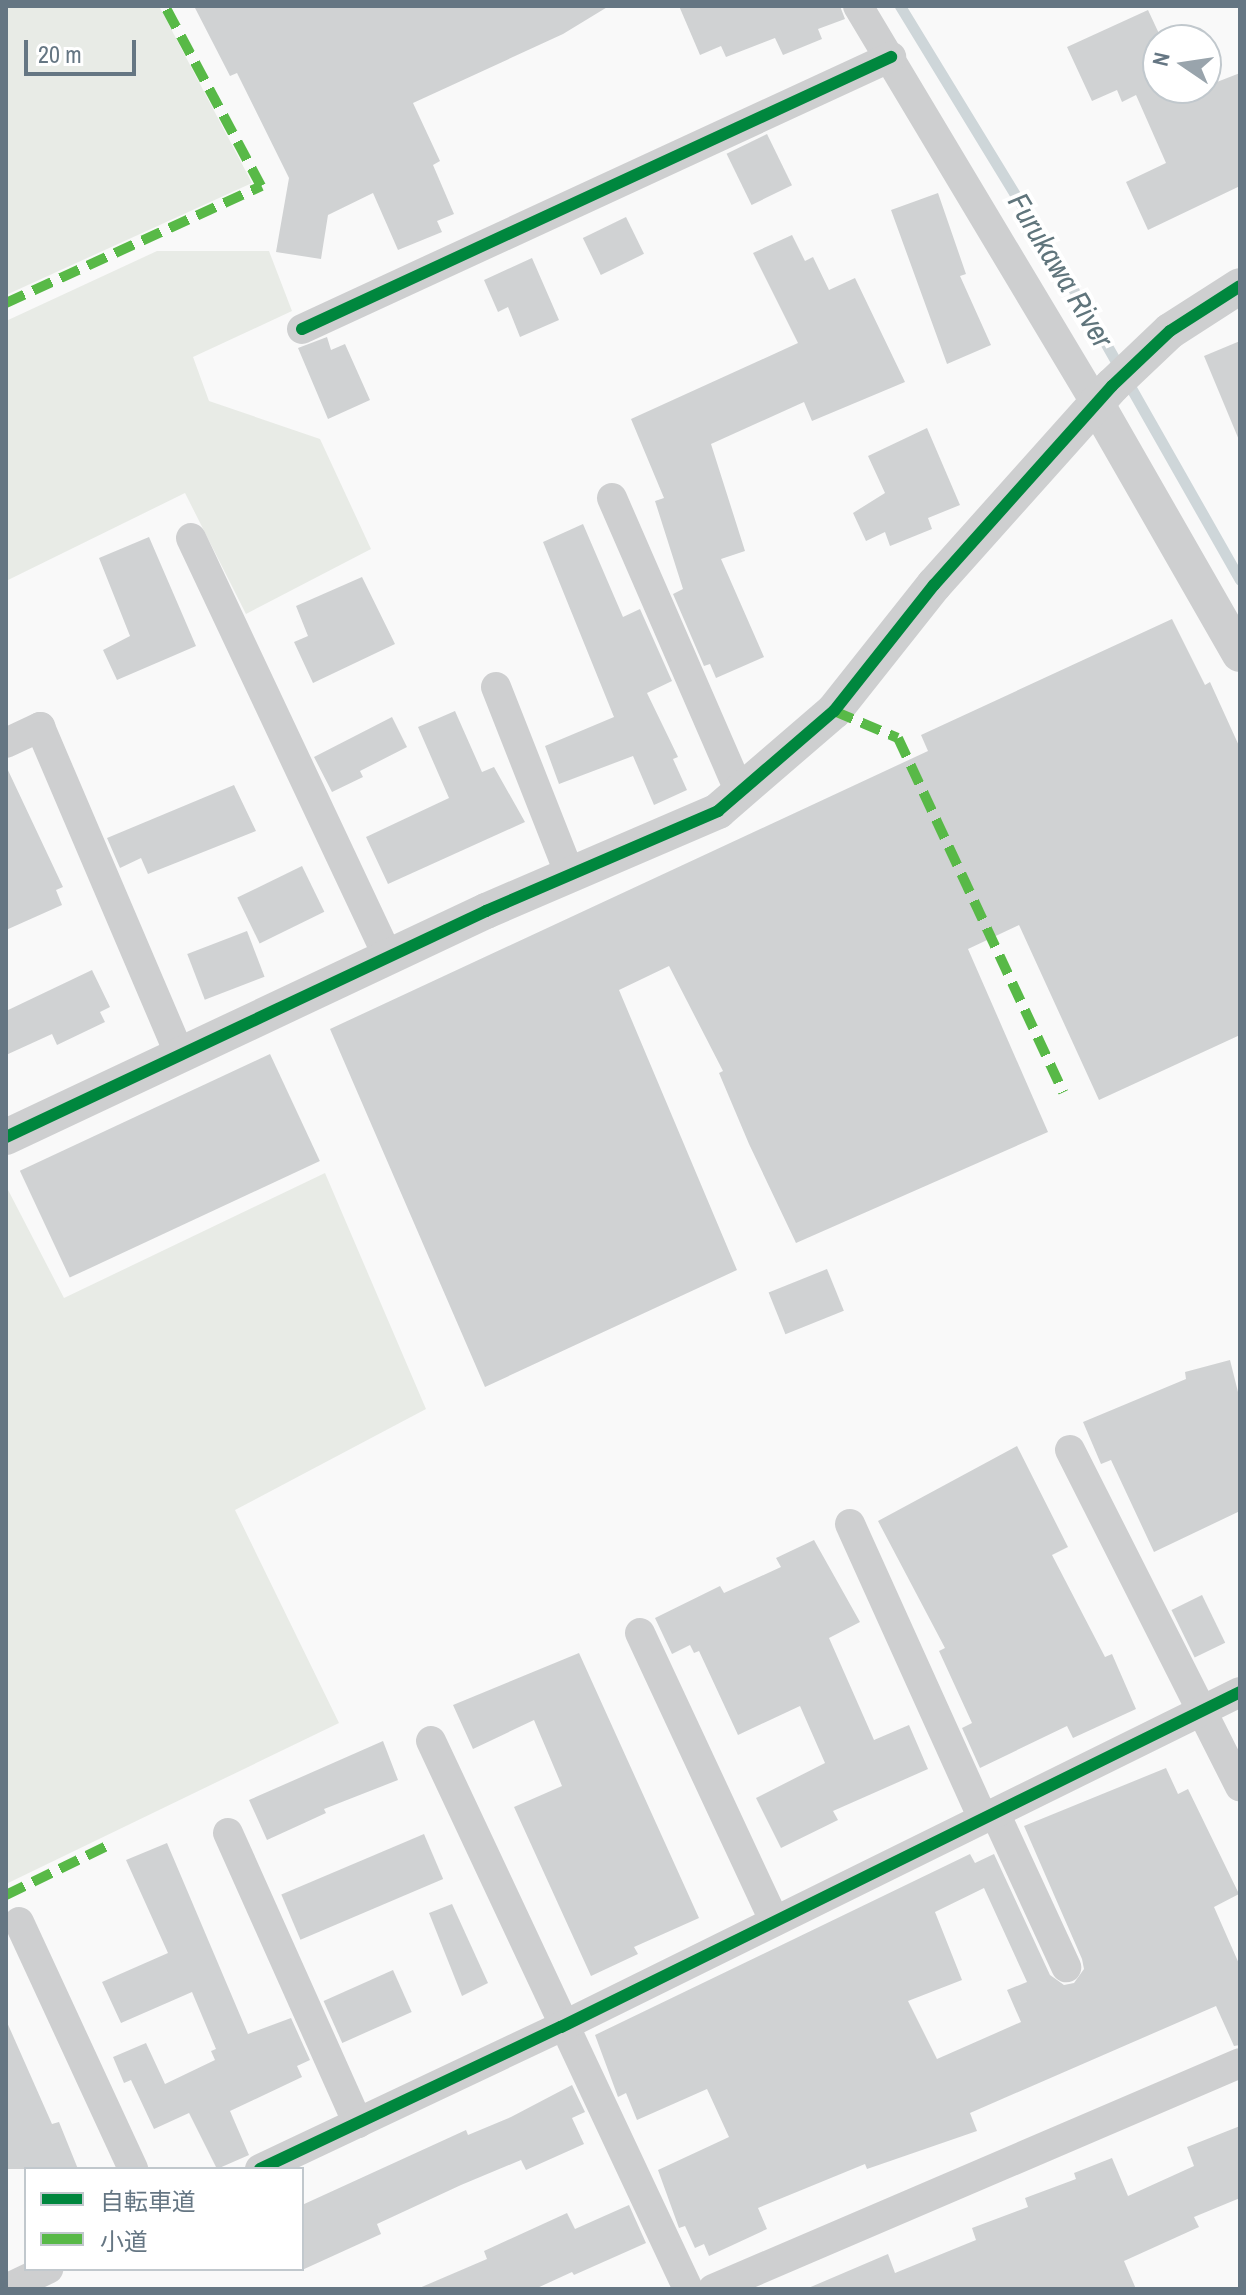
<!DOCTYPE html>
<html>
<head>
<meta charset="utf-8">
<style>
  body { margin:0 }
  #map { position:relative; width:1246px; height:2295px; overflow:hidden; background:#f9f9f9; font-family:"Archivo Narrow","Noto Sans JP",sans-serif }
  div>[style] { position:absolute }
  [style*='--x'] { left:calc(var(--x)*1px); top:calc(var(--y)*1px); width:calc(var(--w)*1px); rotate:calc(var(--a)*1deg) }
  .green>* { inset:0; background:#e8ebe6 }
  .stream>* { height:11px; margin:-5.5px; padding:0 5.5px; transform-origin:5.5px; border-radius:5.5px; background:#ced6d9 }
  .building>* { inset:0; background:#d0d2d3; transform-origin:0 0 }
  .minor>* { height:30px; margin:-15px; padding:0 15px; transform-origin:15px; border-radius:15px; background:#cecfd0 }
  .tertiary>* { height:36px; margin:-18px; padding:0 18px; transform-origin:18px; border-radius:18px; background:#cecfd0 }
  .quiet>* { height:10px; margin-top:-5px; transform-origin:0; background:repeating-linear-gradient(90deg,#58b947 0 20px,transparent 0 30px) }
  .cycleway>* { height:12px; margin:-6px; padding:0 6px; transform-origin:6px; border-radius:6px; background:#00873e }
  span { translate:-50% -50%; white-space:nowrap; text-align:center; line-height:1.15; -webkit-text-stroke:8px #fff; paint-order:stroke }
  .water-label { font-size:30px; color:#60757c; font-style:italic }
  .frame { position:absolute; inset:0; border:8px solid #657683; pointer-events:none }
  .legend { position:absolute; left:24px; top:2167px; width:280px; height:104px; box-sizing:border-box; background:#fff; border:2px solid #c1c8cd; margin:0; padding:10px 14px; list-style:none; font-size:24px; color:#657683 }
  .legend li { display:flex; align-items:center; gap:16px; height:40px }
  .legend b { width:40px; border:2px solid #c1c8cd }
  .north { position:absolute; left:1142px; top:24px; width:80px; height:80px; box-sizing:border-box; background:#fff; border:2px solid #c1c8cd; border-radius:50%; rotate:283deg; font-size:22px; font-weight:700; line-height:32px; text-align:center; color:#657683 }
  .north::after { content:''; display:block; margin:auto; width:28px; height:36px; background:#99a4ac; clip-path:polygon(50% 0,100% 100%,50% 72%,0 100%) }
  .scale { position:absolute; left:24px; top:40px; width:112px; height:36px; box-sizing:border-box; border:4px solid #657683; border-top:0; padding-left:10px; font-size:24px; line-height:28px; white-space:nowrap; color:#657683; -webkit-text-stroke:6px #fff; paint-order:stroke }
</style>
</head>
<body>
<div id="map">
  <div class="green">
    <i style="clip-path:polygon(6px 6px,159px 6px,252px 183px,6px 295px)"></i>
    <i style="clip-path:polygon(157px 251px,269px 251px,292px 311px,193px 357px,209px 401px,320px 439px,371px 549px,246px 614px,185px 493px,6px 581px,6px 321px)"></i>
    <i style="clip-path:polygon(325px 1173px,426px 1409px,235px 1510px,339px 1723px,6px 1884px,6px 1186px,64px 1298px)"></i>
  </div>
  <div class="stream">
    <i style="--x:900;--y:6;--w:396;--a:58.6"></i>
    <i style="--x:1106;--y:344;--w:271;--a:60.4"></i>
  </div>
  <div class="building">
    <i style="clip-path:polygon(194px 6px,609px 6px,563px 34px,413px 103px,440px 161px,433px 165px,454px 214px,437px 221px,442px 232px,398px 250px,373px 193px,328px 215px,321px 259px,276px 252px,289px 178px,237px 73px,230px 76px)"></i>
    <i style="clip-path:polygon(679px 6px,840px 6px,845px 19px,818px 29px,822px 39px,783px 55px,775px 38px,726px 57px,721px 46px,700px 55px)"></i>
    <i style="clip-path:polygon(1148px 10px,1162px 40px,1158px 88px,1184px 88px,1186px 94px,1240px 73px,1240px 186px,1148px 230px,1126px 182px,1166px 163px,1136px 95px,1122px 102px,1117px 90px,1092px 101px,1067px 47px)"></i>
    <i style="left:767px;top:134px;width:57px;height:45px;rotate:64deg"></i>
    <i style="clip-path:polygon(938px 193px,966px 274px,960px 276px,991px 345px,947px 364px,891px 210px)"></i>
    <i style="left:626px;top:217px;width:41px;height:48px;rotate:64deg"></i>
    <i style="clip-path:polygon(792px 235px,805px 261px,813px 257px,829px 290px,855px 278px,905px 382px,812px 421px,804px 402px,711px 444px,745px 551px,721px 559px,764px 657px,716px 678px,710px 664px,704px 666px,673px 594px,683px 589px,655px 501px,664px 498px,631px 419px,798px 343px,753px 253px)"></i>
    <i style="clip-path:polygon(532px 258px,559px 320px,520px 337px,508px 307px,498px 312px,484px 280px)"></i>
    <i style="clip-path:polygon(327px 337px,331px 350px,345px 344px,370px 400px,328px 419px,298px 348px)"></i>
    <i style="clip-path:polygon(1240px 341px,1240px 440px,1239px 440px,1204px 356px)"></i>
    <i style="clip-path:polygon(927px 428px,960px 505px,928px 518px,932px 529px,890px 546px,885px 532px,866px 541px,853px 513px,885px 493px,868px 456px)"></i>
    <i style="clip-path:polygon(583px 524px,623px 617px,640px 609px,672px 681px,647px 693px,678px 757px,673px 759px,687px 790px,654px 805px,633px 756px,559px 784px,545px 746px,614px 717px,543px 542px)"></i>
    <i style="clip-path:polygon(149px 537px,196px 646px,117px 680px,103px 650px,130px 636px,99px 558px)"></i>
    <i style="clip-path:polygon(362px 577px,395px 644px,313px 683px,294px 642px,308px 636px,296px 606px)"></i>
    <i style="clip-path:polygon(1172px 619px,1205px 685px,1210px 682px,1240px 748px,1240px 1035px,1099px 1100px,1019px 925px,968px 949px,1048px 1132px,796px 1243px,749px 1144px,719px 1073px,723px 1071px,669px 966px,619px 990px,737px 1270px,485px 1387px,330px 1029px,928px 751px,921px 735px)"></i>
    <i style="clip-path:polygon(455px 711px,482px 772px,494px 767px,525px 822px,388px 884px,366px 837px,449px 798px,418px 727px)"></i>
    <i style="clip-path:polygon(392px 717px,407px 747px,360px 771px,363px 777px,332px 792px,314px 757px)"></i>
    <i style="clip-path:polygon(6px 766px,63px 887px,56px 890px,62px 905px,6px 930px)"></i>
    <i style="clip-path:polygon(234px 785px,256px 831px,148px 874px,141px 858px,120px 868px,107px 838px)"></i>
    <i style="left:302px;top:866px;width:51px;height:72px;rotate:64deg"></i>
    <i style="left:247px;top:931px;width:49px;height:64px;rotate:69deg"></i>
    <i style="clip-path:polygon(92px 970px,110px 1007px,100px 1012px,105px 1022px,57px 1045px,52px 1034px,6px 1055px,6px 1011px)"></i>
    <i style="left:270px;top:1054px;width:118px;height:276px;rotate:65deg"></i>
    <i style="left:827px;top:1269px;width:45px;height:63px;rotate:68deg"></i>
    <i style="clip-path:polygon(1230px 1360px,1240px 1400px,1240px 1511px,1154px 1552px,1111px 1460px,1101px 1464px,1083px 1422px,1186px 1379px,1185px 1372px)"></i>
    <i style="clip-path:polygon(1017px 1446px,1068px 1547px,1052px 1555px,1105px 1657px,1112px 1654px,1136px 1709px,1073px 1738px,1067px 1726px,980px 1768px,962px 1728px,972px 1723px,939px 1651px,945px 1648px,878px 1521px)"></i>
    <i style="clip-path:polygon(814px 1540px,860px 1622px,829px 1638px,874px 1740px,909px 1725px,928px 1769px,833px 1811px,838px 1820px,781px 1848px,756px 1798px,825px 1763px,800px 1706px,738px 1735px,699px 1651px,694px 1653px,690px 1645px,672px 1654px,655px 1618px,720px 1586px,724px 1593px,781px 1567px,776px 1558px)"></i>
    <i style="left:1202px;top:1595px;width:53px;height:34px;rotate:64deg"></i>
    <i style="clip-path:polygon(579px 1653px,699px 1918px,634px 1947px,638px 1954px,591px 1976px,514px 1807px,562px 1786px,534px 1720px,473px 1749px,453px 1705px)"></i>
    <i style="clip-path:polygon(383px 1741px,398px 1780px,324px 1809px,326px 1813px,267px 1840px,249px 1800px)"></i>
    <i style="clip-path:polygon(evenodd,1166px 1768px,1178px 1794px,1188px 1789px,1239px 1894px,1214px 1907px,1240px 1966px,1240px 2045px,1234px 2046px,1216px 2006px,970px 2113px,977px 2131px,867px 2169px,865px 2164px,758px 2208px,767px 2229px,709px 2256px,704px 2244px,695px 2248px,685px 2226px,679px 2228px,658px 2170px,729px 2137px,707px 2089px,637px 2120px,626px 2093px,618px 2097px,595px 2035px,970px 1854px,975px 1863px,994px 1854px,1050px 1975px,1064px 1985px,1074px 1983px,1084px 1969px,1082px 1959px,1024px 1826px,1166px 1768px,984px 1888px,1027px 1982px,1007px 1990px,1021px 2022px,937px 2059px,908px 2001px,962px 1980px,935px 1912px,984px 1888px)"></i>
    <i style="left:424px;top:1834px;width:49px;height:155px;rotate:67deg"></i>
    <i style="clip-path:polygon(167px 1843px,248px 2034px,291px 2018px,310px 2060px,297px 2066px,302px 2077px,230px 2111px,249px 2155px,217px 2169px,189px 2113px,154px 2129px,131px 2080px,124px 2083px,113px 2057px,146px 2043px,165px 2084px,215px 2060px,211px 2051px,216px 2049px,192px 1992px,121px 2023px,102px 1982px,168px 1953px,126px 1860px)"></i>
    <i style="clip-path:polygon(452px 1904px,488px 1983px,462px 1996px,429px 1913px)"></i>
    <i style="left:393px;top:1970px;width:46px;height:76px;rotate:66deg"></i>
    <i style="clip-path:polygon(6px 2020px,52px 2124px,59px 2122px,78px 2169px,6px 2169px)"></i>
    <i style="clip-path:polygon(572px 2085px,585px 2112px,572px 2118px,584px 2144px,526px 2170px,521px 2160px,461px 2185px,377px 2224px,381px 2234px,302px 2270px,302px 2205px,466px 2130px,468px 2135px,511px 2117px)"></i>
    <i style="clip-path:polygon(1240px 2126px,1240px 2198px,1194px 2217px,1199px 2227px,1124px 2261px,1136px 2289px,806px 2289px,888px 2254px,895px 2273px,976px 2240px,972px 2228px,1028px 2207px,1025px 2198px,1076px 2179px,1074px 2173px,1112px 2158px,1128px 2196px,1194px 2166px,1187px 2147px)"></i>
    <i style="clip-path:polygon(629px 2205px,646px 2243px,574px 2275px,572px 2272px,535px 2289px,417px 2289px,487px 2259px,484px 2251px,567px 2213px,575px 2229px)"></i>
  </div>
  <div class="minor">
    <i style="--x:858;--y:6;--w:463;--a:59.1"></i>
    <i style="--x:302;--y:329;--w:649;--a:-24.79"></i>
    <i style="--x:612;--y:498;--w:322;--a:66.5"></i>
    <i style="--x:191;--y:538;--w:464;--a:64.8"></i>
    <i style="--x:496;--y:687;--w:202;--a:68.5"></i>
    <i style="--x:6;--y:743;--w:38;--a:-25"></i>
    <i style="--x:40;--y:727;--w:358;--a:66.9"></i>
    <i style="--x:1070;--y:1450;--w:377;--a:63.2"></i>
    <i style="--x:850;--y:1524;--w:323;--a:65.7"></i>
    <i style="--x:640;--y:1633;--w:318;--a:65"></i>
    <i style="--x:431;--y:1741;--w:605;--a:64.87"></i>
    <i style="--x:995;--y:1813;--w:170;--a:65.2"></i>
    <i style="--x:228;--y:1833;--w:318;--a:65.9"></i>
    <i style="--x:19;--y:1922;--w:272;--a:65.2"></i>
    <i style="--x:260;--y:2169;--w:333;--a:-25.3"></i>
    <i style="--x:561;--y:2027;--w:757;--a:-26.26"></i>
    <i style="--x:6;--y:2289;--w:47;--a:-25.5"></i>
    <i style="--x:713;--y:2289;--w:573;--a:-23.21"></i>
  </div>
  <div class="tertiary">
    <i style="--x:1096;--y:403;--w:289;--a:60.2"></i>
    <i style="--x:6;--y:1137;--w:531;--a:-25.21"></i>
    <i style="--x:486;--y:911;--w:253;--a:-23.3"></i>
    <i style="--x:718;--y:811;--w:153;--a:-40.8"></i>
    <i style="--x:834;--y:711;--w:161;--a:-51.6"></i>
    <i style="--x:934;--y:585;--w:267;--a:-48.2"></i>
    <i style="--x:1112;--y:386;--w:80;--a:-43.5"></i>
    <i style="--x:1170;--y:331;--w:83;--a:-32.7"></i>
  </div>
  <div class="quiet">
    <i style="--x:6;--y:303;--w:281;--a:-24.6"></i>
    <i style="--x:261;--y:186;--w:204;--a:-118.1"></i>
    <i style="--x:834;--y:711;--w:69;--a:22.9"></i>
    <i style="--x:898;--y:738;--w:391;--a:65"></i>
    <i style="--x:6;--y:1895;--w:112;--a:-25.9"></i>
  </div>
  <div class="cycleway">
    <i style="--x:302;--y:329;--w:649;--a:-24.79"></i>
    <i style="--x:6;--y:1137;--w:531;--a:-25.21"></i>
    <i style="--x:486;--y:911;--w:253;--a:-23.3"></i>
    <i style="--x:718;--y:811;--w:153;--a:-40.8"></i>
    <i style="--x:834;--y:711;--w:161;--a:-51.6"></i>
    <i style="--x:934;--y:585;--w:267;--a:-48.2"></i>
    <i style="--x:1112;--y:386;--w:80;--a:-43.5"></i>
    <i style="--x:1170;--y:331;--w:83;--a:-32.7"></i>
    <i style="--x:260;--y:2169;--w:333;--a:-25.3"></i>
    <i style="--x:561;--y:2027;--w:757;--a:-26.26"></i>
  </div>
  <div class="water-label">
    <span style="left:1061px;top:270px;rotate:59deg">Furukawa River</span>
  </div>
  <div class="frame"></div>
  <ul class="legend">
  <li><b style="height:10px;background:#00873e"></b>自転車道</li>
  <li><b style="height:10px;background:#58b947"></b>小道</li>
  </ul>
  <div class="north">N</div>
  <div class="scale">20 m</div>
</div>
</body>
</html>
